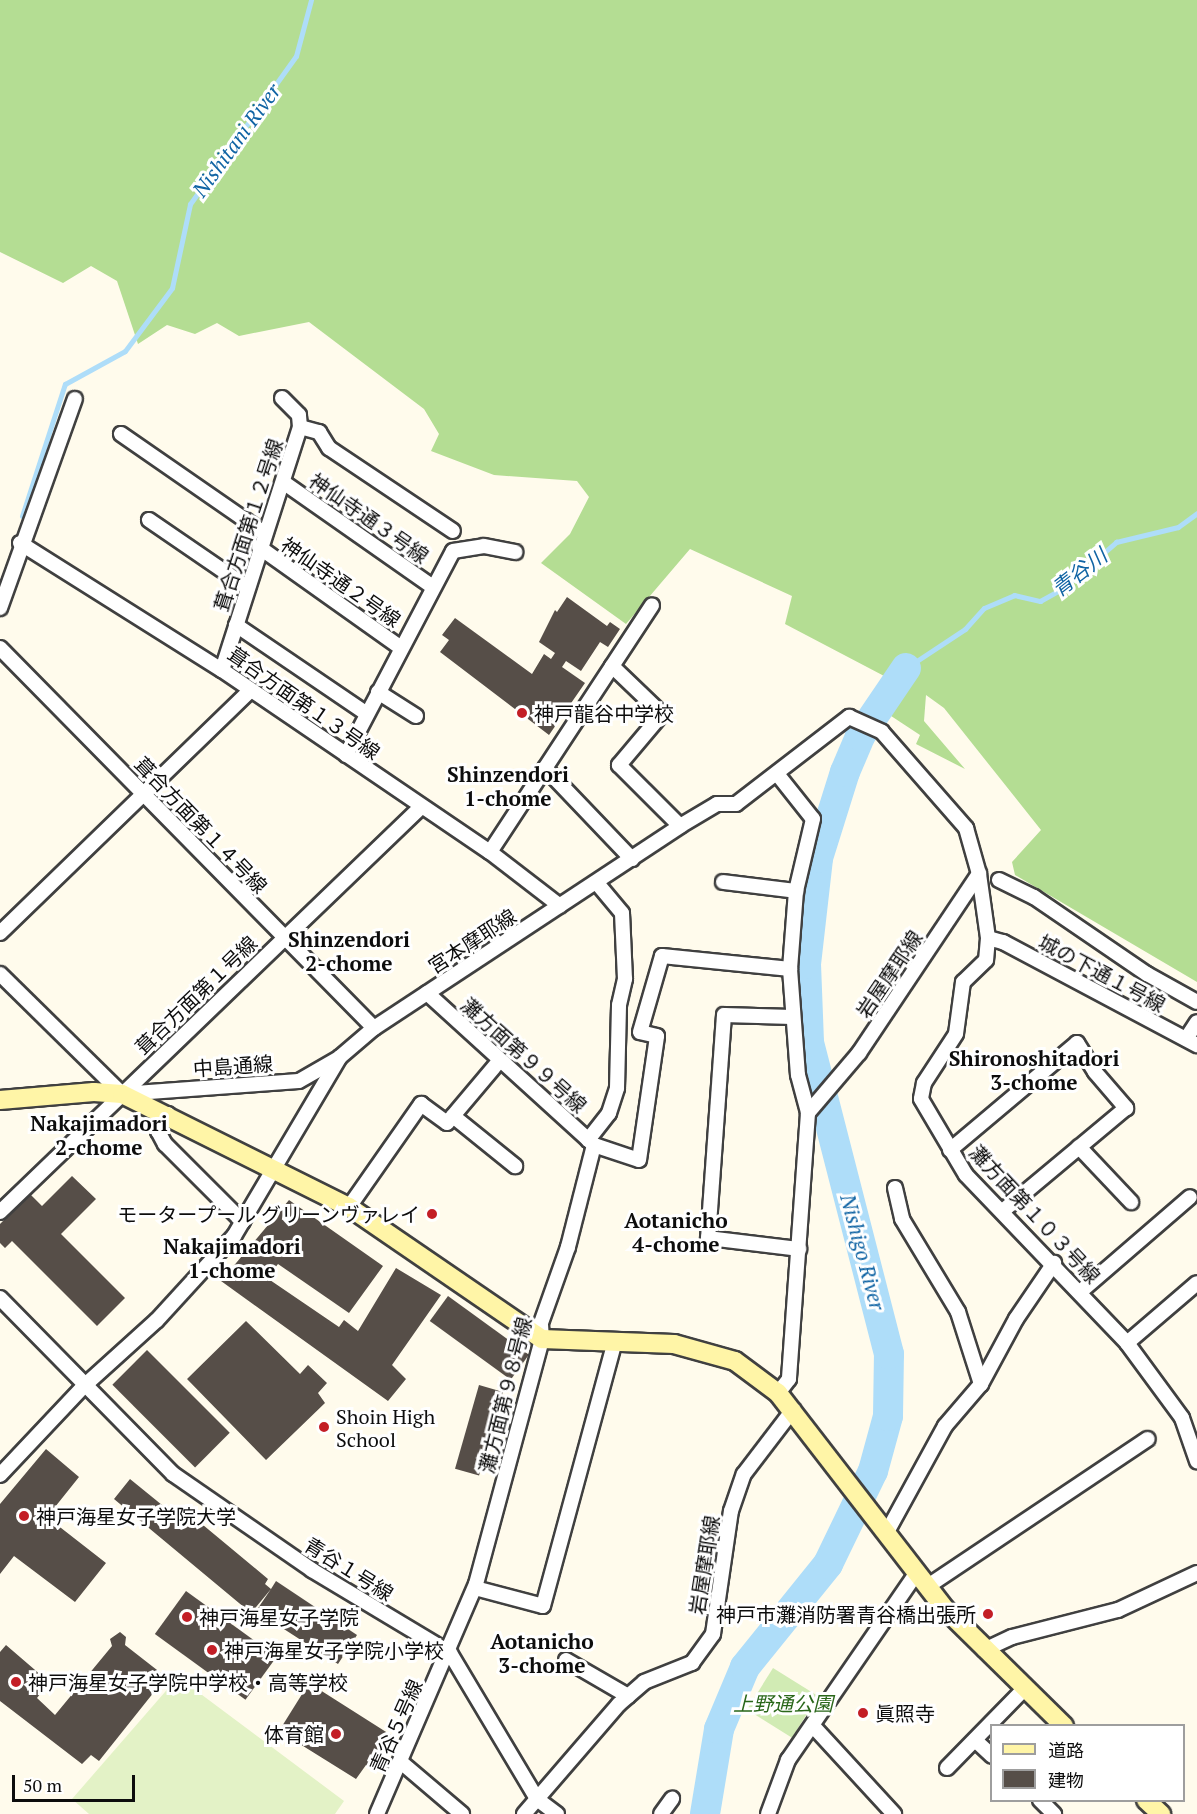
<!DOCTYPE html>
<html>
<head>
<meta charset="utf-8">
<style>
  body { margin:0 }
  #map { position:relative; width:1197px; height:1814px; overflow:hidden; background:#fffbec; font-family:"PT Serif","Noto Sans JP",serif }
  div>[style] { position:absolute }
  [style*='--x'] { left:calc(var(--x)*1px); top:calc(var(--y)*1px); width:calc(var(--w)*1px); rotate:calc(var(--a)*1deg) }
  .green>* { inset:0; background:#d1ebb4; transform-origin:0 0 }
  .forest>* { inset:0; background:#b4dd93 }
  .pitch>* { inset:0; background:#e3f2c6 }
  .stream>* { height:5px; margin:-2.5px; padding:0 2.5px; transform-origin:2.5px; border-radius:2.5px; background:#aeddf9 }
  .river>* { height:30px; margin:-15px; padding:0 15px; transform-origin:15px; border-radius:15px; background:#aeddf9 }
  .building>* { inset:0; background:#564e48; transform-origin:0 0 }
  .roads { filter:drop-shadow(2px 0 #404040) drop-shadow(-2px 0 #404040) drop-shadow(0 2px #404040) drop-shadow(0 -2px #404040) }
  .street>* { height:14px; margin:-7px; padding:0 7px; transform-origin:7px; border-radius:7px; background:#fff }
  .secondary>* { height:18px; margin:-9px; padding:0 9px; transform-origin:9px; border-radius:9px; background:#fff5a7 }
  .dots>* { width:16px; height:16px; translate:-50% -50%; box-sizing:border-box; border:3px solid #fff; border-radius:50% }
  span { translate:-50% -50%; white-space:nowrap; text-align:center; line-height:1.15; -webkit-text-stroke:6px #fff; paint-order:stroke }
  .street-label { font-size:20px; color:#0d0d0d }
  .poi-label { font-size:20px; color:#0d0d0d }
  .left { translate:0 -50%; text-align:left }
  .right { translate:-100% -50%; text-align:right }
  .park-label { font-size:20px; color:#2a671a; font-style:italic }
  .water-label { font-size:21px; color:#1064a4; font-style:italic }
  .neighbourhood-label { font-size:21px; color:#0d0d0d; font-weight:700 }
  .legend { position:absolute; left:990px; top:1724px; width:195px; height:78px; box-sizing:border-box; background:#fff; border:2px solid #9e9e9e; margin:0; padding:8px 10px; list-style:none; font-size:18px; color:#0d0d0d }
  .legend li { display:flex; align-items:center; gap:12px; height:30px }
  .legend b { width:30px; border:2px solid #9e9e9e }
  .scale { position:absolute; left:12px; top:1775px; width:123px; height:27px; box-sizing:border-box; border:3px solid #0d0d0d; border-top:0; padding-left:8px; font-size:18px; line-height:21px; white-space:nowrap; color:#0d0d0d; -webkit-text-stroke:4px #fff; paint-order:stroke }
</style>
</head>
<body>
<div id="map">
  <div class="green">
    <i style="left:773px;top:1668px;width:53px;height:49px;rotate:32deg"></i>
  </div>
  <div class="forest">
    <i style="clip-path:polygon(0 0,1197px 0,1197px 982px,1015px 875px,1012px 862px,1041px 830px,944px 708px,926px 695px,924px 721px,965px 769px,916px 744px,920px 735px,885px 712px,886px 677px,785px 624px,792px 596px,690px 549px,626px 624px,541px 563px,570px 534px,589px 497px,577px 481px,494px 475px,431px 451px,439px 434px,424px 409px,309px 322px,239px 336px,217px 323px,195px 334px,167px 325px,138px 344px,117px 281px,91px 266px,63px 283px,0 252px)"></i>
  </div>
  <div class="pitch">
    <i style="clip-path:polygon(178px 1677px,344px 1801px,335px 1814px,89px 1814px,72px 1799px)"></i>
  </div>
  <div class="stream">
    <i style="--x:22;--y:516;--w:139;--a:-72"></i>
    <i style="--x:65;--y:384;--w:68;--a:-28.8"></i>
    <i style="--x:125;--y:351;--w:79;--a:-53.3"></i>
    <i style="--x:172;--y:288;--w:86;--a:-77.9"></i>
    <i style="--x:190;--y:204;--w:182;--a:-54.4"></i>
    <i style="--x:296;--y:56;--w:58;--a:-75"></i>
    <i style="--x:906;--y:668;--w:71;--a:-33.5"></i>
    <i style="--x:965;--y:629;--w:28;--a:-48"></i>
    <i style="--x:984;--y:608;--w:33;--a:-23"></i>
    <i style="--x:1014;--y:595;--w:27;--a:13"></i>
    <i style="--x:1040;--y:601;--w:25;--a:-29"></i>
    <i style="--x:1062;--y:589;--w:72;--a:-41"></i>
    <i style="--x:1116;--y:542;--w:64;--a:-13.6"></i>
    <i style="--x:1178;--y:527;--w:24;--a:-36"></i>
  </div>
  <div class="river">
    <i style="--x:705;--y:1814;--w:86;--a:-80.6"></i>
    <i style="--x:719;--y:1729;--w:67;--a:-67.2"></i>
    <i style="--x:745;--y:1667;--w:132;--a:-51.1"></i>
    <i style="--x:828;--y:1564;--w:103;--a:-64.2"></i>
    <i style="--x:873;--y:1471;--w:57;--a:-74.7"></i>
    <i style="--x:888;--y:1416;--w:62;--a:-89.1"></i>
    <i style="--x:889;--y:1354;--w:322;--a:-104.4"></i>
    <i style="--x:809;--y:1042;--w:78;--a:-92.2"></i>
    <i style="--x:806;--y:964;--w:107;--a:-83.5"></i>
    <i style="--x:818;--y:858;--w:90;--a:-72.6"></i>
    <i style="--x:845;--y:772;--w:39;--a:-67"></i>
    <i style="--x:860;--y:736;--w:82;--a:-55.9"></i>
  </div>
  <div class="building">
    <i style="clip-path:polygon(567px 597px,607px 626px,610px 622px,620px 629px,608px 647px,600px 642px,581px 671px,566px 661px,562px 667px,585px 683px,549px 735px,440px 652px,449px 640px,442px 635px,455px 618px,532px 674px,544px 654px,551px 659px,555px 653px,539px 642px,555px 610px,557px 612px)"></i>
    <i style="clip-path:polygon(72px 1176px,96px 1199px,61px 1234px,125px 1298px,97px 1326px,12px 1241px,5px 1248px,0 1243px,0 1224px,30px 1194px,42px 1206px)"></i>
    <i style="clip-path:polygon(289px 1200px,383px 1266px,349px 1313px,278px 1264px,267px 1278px,339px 1327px,344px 1320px,358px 1331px,396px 1268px,441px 1295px,392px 1365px,406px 1379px,388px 1401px,221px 1281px)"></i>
    <i style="left:448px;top:1296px;width:100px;height:31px;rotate:36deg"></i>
    <i style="clip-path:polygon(246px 1321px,300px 1374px,308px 1365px,327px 1383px,318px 1393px,325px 1403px,266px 1460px,187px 1379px)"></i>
    <i style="left:147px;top:1350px;width:117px;height:49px;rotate:45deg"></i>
    <i style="left:479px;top:1385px;width:25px;height:87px;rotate:16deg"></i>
    <i style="clip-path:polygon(46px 1449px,79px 1477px,47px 1517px,106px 1563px,75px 1602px,14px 1556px,0 1574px,0 1504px)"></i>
    <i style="clip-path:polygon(130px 1479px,178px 1518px,185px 1510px,268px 1579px,265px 1584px,271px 1589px,276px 1581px,357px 1635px,338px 1664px,256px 1611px,271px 1589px,251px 1613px,114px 1499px)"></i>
    <i style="left:186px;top:1591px;width:112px;height:53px;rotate:36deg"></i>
    <i style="clip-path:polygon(120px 1632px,126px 1637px,125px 1645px,166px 1677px,99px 1761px,91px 1755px,82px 1764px,0 1701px,0 1652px,6px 1645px,49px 1682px,37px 1698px,55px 1715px,112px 1646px,110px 1639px)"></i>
    <i style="clip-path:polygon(309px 1683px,394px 1737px,373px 1770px,366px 1765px,356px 1779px,279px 1731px)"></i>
  </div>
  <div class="roads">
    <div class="street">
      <i style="--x:300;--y:427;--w:20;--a:15"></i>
      <i style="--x:319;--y:432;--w:19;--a:58"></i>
      <i style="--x:329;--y:448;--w:149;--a:33.8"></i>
      <i style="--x:121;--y:434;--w:174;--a:34.7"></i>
      <i style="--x:283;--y:482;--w:183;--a:35"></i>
      <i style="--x:149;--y:520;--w:119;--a:34.4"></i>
      <i style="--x:20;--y:543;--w:239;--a:32.2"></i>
      <i style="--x:222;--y:670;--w:324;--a:34.2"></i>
      <i style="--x:490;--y:852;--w:88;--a:37.6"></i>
      <i style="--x:259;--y:547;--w:174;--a:35.4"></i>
      <i style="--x:0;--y:608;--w:222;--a:-70.3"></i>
      <i style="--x:236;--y:625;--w:158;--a:34.2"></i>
      <i style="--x:0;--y:648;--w:533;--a:45.46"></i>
      <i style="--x:612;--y:666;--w:69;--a:43.8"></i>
      <i style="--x:662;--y:714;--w:67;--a:130.1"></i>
      <i style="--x:619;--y:765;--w:86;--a:45"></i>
      <i style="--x:222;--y:670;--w:255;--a:-72.2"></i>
      <i style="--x:300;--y:427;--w:12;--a:-95"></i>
      <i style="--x:299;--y:415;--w:24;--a:-135"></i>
      <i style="--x:378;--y:692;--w:45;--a:32.3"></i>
      <i style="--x:346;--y:755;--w:230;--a:-62.3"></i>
      <i style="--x:453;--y:551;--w:31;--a:-9"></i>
      <i style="--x:484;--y:546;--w:32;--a:11"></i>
      <i style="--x:545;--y:768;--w:126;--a:46.3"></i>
      <i style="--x:778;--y:775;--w:56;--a:51.5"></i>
      <i style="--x:813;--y:819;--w:74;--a:103.3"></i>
      <i style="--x:796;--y:891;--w:78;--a:94.4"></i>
      <i style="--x:790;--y:969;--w:106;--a:85.7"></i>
      <i style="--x:798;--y:1075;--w:39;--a:75"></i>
      <i style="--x:808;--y:1113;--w:267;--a:94.1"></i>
      <i style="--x:789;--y:1379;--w:18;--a:128"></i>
      <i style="--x:490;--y:852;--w:295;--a:-56.7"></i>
      <i style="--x:999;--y:880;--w:39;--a:26"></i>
      <i style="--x:1034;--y:897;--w:137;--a:34.3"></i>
      <i style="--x:1147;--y:974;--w:57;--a:29.2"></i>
      <i style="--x:723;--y:882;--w:74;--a:7"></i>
      <i style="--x:0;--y:933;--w:349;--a:-44.1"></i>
      <i style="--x:988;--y:938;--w:16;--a:15"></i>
      <i style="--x:1003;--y:942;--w:220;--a:28"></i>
      <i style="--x:0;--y:974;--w:171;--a:44.5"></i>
      <i style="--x:122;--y:1094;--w:177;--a:-4.2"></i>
      <i style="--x:299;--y:1081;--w:46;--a:-29.9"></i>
      <i style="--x:427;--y:993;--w:226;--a:42.3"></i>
      <i style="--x:594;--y:1145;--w:47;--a:18.4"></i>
      <i style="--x:639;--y:1160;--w:125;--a:-81.7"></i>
      <i style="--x:657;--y:1036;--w:17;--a:-167"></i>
      <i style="--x:640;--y:1032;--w:79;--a:-73.9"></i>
      <i style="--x:662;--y:956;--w:129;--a:5.8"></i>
      <i style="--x:792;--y:1017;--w:68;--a:-178.3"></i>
      <i style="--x:724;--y:1015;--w:224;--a:94.1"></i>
      <i style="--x:708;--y:1238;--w:92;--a:6.9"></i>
      <i style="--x:1186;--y:1039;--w:20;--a:-57"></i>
      <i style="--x:808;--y:1113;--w:79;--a:-49.6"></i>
      <i style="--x:859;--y:1053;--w:216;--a:-56.2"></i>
      <i style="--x:168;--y:1114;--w:20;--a:120"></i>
      <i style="--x:158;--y:1131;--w:15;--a:62"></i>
      <i style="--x:165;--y:1144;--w:110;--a:45"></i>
      <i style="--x:453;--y:1116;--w:80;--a:38.9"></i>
      <i style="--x:588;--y:1140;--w:34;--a:-52"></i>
      <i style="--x:609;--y:1113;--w:26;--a:-72"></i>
      <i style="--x:617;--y:1088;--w:83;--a:-88.6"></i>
      <i style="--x:619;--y:1005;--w:27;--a:-77"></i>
      <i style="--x:625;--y:979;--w:66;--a:-92.6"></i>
      <i style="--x:622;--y:913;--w:40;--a:-130"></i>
      <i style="--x:1079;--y:1147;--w:76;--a:46.6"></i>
      <i style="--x:950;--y:1150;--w:166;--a:-40.1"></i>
      <i style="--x:1077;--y:1043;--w:34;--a:58"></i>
      <i style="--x:1095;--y:1072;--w:48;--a:49.3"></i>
      <i style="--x:1126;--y:1108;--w:159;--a:140.1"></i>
      <i style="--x:895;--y:1188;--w:32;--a:77"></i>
      <i style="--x:902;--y:1219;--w:109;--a:58.9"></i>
      <i style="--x:958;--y:1312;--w:76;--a:72.3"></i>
      <i style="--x:349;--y:1207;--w:126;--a:-55"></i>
      <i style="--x:421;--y:1104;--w:32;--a:36"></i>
      <i style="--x:447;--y:1123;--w:82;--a:-49.9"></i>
      <i style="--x:0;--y:1212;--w:584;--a:-43.89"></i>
      <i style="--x:1080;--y:1292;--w:145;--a:-40.8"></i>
      <i style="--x:0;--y:1298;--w:247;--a:45.5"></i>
      <i style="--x:173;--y:1474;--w:169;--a:34.6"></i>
      <i style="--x:312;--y:1570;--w:161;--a:31"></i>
      <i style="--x:450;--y:1653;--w:170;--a:59.2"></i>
      <i style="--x:537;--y:1799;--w:25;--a:37"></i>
      <i style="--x:1127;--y:1343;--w:92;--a:-40.6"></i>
      <i style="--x:0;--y:1475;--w:122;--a:-46.7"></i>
      <i style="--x:84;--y:1386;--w:98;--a:-42.1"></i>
      <i style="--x:157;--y:1320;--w:114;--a:-47.5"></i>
      <i style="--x:234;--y:1236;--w:208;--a:-59.4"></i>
      <i style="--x:340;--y:1057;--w:45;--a:-40.5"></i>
      <i style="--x:374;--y:1028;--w:367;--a:-33.4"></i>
      <i style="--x:680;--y:826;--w:43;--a:-30.7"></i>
      <i style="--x:717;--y:804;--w:19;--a:0"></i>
      <i style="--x:736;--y:804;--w:143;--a:-37.6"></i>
      <i style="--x:849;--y:717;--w:36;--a:24"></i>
      <i style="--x:882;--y:732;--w:128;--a:48.8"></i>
      <i style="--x:966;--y:828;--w:48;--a:74.2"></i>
      <i style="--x:979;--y:874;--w:65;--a:82"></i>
      <i style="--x:988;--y:938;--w:22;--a:95"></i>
      <i style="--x:986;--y:960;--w:32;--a:136"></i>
      <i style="--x:963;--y:982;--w:52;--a:97.7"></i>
      <i style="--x:956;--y:1034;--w:59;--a:123.1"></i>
      <i style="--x:924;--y:1083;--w:16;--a:101"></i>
      <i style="--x:921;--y:1099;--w:88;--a:59.4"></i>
      <i style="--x:966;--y:1175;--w:233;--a:46.2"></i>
      <i style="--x:1127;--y:1343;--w:93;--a:53.7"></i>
      <i style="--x:1182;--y:1418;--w:46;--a:70.8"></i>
      <i style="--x:887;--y:1532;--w:121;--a:-61.3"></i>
      <i style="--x:945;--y:1426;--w:55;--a:-49.4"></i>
      <i style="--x:981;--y:1384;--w:74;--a:-61.7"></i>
      <i style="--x:1016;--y:1319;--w:68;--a:-55.8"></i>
      <i style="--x:934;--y:1582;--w:257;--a:-33.8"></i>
      <i style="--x:475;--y:1588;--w:70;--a:14.8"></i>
      <i style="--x:543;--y:1606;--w:271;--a:-74.8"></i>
      <i style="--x:984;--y:1650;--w:31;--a:-25"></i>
      <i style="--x:1012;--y:1637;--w:109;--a:-14.3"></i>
      <i style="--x:1118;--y:1610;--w:87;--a:-25.1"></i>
      <i style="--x:566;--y:1660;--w:72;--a:30.1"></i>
      <i style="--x:813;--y:1726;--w:120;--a:47.4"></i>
      <i style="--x:975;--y:1740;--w:23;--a:43"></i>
      <i style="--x:402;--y:1763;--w:79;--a:40.4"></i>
      <i style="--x:947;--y:1768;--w:112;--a:-45.7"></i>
      <i style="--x:1040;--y:1800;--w:20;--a:45"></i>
      <i style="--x:377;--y:1814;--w:250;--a:-66.7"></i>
      <i style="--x:476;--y:1584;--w:254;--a:-74.9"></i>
      <i style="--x:542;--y:1339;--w:16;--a:-94"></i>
      <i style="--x:541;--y:1323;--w:81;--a:-70.4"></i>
      <i style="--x:568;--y:1247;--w:105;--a:-75.7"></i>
      <i style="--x:524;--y:1814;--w:145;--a:-49.2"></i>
      <i style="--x:619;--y:1704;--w:33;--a:-41"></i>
      <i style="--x:644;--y:1682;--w:52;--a:-21.6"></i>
      <i style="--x:692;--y:1663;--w:36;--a:-54"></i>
      <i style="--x:713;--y:1634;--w:124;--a:-81.7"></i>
      <i style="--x:731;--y:1511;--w:39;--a:-71"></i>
      <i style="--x:744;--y:1474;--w:81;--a:-52.6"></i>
      <i style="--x:661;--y:1814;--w:19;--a:-54"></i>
      <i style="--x:768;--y:1814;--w:58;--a:-69.7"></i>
      <i style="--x:788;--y:1760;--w:226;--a:-55.5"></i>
    </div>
    <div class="secondary">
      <i style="--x:0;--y:1100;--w:94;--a:-4.9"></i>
      <i style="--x:94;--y:1092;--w:28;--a:4"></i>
      <i style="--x:122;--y:1094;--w:254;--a:26.5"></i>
      <i style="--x:349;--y:1207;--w:234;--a:34.4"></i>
      <i style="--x:542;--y:1339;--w:132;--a:2.2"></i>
      <i style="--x:674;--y:1344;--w:63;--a:15.6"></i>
      <i style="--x:735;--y:1361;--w:54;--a:36.7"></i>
      <i style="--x:778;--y:1393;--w:273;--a:52.3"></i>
      <i style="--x:945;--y:1609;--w:167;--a:44.5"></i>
      <i style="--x:1146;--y:1800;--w:21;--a:43"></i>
    </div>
  </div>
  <div class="dots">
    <i style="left:522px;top:713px;background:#c31e26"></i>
    <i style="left:432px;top:1214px;background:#c31e26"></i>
    <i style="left:324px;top:1427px;background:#c31e26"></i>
    <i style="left:24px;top:1516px;background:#c31e26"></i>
    <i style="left:988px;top:1614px;background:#c31e26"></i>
    <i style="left:187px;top:1617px;background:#c31e26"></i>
    <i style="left:212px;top:1650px;background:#c31e26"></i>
    <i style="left:16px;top:1682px;background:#c31e26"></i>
    <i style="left:863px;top:1713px;background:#c31e26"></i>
    <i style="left:336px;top:1734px;background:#c31e26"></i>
  </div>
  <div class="street-label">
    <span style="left:369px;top:518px;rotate:35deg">神仙寺通３号線</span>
    <span style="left:248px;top:525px;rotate:-72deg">葺合方面第１２号線</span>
    <span style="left:341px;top:582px;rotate:35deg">神仙寺通２号線</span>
    <span style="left:304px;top:703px;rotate:35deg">葺合方面第１３号線</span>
    <span style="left:201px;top:825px;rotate:46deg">葺合方面第１４号線</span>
    <span style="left:472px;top:941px;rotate:-33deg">宮本摩耶線</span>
    <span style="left:1102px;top:973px;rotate:28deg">城の下通１号線</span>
    <span style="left:889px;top:974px;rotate:-56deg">岩屋摩耶線</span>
    <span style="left:196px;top:995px;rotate:-44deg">葺合方面第１号線</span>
    <span style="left:524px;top:1055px;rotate:42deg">灘方面第９９号線</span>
    <span style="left:233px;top:1066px;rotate:-4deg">中島通線</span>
    <span style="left:1035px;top:1214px;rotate:47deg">灘方面第１０３号線</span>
    <span style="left:505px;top:1395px;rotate:-76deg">灘方面第９８号線</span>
    <span style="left:704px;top:1565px;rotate:-81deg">岩屋摩耶線</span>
    <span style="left:349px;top:1569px;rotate:32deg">青谷１号線</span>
    <span style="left:396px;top:1726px;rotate:-66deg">青谷５号線</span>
  </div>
  <div class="poi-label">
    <span class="left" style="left:534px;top:713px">神戸龍谷中学校</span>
    <span class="right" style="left:420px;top:1214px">モータープール グリーンヴァレイ</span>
    <span class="left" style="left:336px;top:1428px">Shoin High<br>School</span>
    <span class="left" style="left:36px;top:1516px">神戸海星女子学院大学</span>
    <span class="right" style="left:976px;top:1614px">神戸市灘消防署青谷橋出張所</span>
    <span class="left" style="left:199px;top:1617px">神戸海星女子学院</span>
    <span class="left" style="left:224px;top:1650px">神戸海星女子学院小学校</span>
    <span class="left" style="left:28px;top:1682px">神戸海星女子学院中学校・高等学校</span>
    <span class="left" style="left:875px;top:1713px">眞照寺</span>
    <span class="right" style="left:324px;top:1734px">体育館</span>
  </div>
  <div class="park-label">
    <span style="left:783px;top:1703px">上野通公園</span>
  </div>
  <div class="water-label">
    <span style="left:236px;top:140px;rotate:-54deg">Nishitani River</span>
    <span style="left:1079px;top:572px;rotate:-38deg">青谷川</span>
    <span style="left:863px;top:1252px;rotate:75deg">Nishigo River</span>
  </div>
  <div class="neighbourhood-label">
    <span style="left:508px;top:786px">Shinzendori<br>1-chome</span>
    <span style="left:349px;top:951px">Shinzendori<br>2-chome</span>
    <span style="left:1034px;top:1070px">Shironoshitadori<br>3-chome</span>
    <span style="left:99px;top:1135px">Nakajimadori<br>2-chome</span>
    <span style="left:676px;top:1232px">Aotanicho<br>4-chome</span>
    <span style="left:232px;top:1258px">Nakajimadori<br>1-chome</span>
    <span style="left:542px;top:1653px">Aotanicho<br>3-chome</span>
  </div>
  <ul class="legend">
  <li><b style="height:8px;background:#fff5a7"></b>道路</li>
  <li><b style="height:16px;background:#564e48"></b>建物</li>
  </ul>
  <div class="scale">50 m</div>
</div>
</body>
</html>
